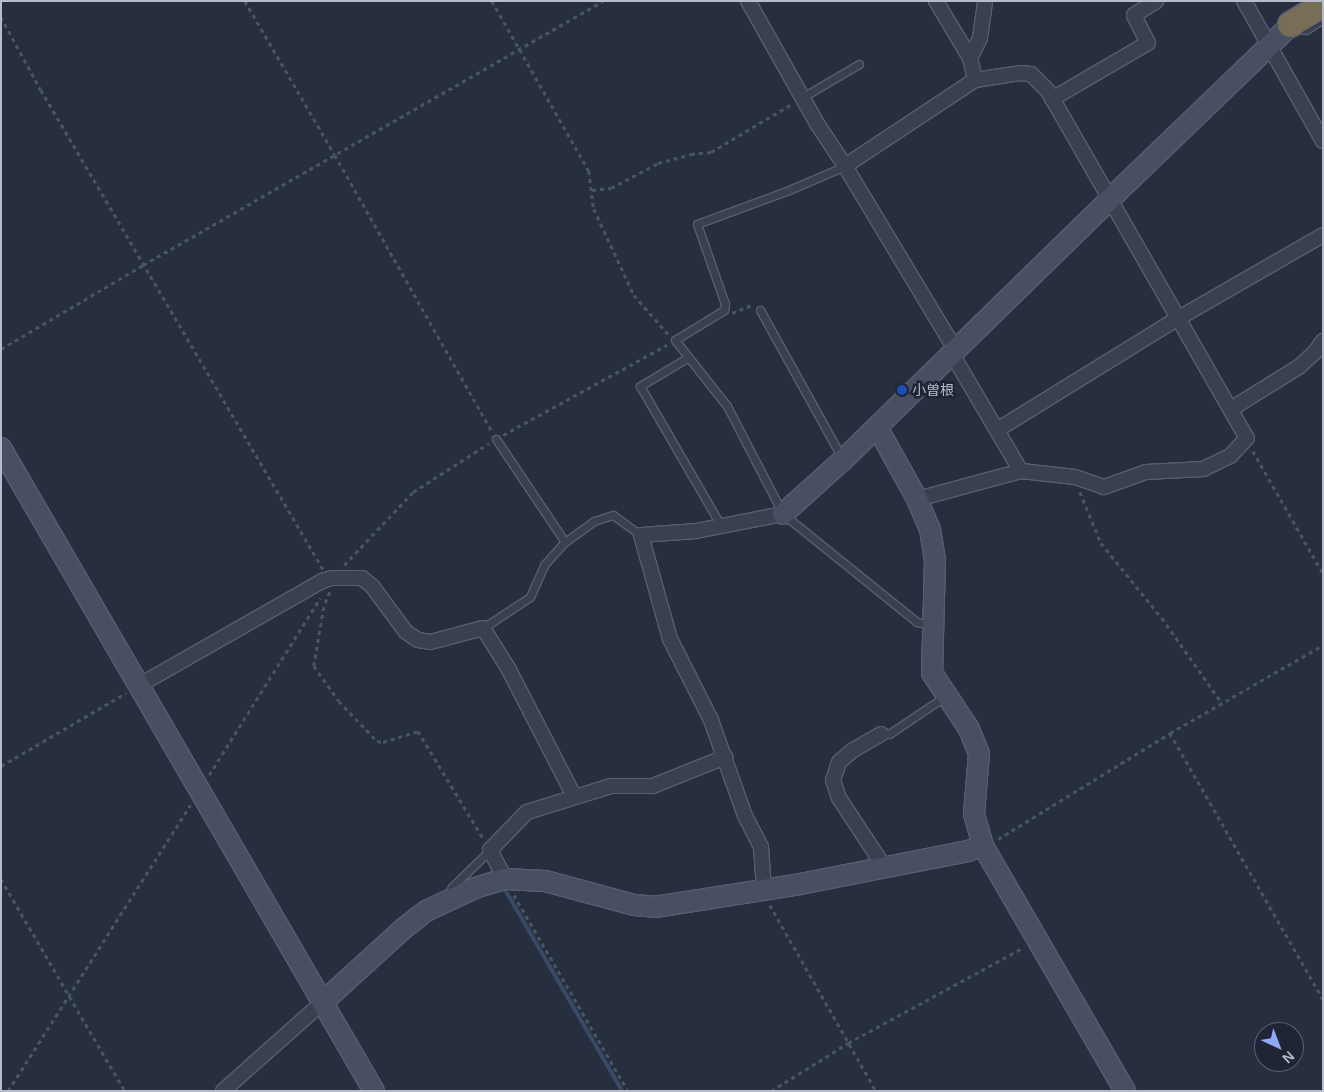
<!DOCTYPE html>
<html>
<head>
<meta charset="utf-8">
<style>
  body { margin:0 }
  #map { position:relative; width:1324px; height:1092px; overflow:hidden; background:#262e40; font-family:Helvetica,"Noto Sans JP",sans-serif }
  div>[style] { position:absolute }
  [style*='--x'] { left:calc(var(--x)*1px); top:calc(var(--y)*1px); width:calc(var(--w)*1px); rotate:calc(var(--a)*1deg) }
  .stream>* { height:4px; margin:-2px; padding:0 2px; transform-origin:2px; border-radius:2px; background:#3b4969 }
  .path>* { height:2.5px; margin-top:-1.25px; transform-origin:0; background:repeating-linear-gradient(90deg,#46585e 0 4px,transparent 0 8px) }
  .roads { filter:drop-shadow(1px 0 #585e6e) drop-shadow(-1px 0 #585e6e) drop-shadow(0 1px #585e6e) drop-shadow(0 -1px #585e6e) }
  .lane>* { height:7px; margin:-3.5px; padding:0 3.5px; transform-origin:3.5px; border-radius:3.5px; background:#3a4050 }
  .street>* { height:14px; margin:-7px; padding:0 7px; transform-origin:7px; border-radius:7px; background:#3a4050 }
  .secondary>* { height:20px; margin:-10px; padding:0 10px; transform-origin:10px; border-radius:10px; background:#484f63 }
  .highway>* { height:25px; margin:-12.5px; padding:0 12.5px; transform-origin:12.5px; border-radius:12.5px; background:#766e57 }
  .dots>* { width:14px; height:14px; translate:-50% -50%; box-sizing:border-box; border:2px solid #1f2535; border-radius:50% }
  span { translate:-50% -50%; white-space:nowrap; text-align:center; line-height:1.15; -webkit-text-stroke:5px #1f2535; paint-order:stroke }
  .poi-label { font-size:14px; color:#b6bccb }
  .left { translate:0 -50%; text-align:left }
  .frame { position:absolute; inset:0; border:2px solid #b6bccb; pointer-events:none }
  .north { position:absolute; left:1254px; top:1022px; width:50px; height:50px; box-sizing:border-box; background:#1f2535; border:1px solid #5b6171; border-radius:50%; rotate:137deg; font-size:14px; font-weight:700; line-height:20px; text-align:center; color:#b6bccb }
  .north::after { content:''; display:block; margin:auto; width:18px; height:22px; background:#8ea9f8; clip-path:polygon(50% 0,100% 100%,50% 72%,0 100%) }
</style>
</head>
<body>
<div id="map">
  <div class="stream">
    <i style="--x:504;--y:888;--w:235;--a:59.8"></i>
  </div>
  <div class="path">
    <i style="--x:245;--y:1;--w:178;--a:59.7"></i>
    <i style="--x:335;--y:155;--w:318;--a:60.4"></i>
    <i style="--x:492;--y:1;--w:196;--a:60.3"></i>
    <i style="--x:589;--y:171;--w:38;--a:83"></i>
    <i style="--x:594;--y:209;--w:95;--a:65.1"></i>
    <i style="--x:634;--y:295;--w:52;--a:48.9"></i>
    <i style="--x:1;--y:17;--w:83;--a:61.3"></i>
    <i style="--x:41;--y:90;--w:556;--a:59.51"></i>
    <i style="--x:592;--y:190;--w:19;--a:-6"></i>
    <i style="--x:611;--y:188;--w:53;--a:-28"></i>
    <i style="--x:658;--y:163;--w:34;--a:-15"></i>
    <i style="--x:691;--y:154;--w:20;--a:-6"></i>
    <i style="--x:711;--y:152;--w:94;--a:-30.7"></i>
    <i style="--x:732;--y:313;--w:22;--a:-22"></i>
    <i style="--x:1;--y:349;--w:165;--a:-30.6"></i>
    <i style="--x:143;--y:265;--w:530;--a:-29.85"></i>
    <i style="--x:503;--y:435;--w:187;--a:-28.8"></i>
    <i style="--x:1253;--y:451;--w:141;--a:60.2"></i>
    <i style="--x:1080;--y:492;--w:55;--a:67.6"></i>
    <i style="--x:1101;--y:543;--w:97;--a:50.9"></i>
    <i style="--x:1162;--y:618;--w:104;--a:54.8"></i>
    <i style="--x:344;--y:565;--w:100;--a:-46.6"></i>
    <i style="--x:413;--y:492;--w:90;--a:-32.8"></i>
    <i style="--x:330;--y:592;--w:16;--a:112"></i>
    <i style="--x:324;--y:607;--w:60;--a:99.6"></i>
    <i style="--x:314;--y:666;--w:43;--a:54.5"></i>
    <i style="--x:339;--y:701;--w:55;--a:46.5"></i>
    <i style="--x:377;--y:741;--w:6;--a:9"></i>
    <i style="--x:383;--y:742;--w:37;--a:-17"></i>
    <i style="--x:418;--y:731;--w:125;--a:58.7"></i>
    <i style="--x:1170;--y:733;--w:307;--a:60.1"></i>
    <i style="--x:1;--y:766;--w:145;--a:-30.3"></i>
    <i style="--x:209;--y:775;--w:209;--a:-57.9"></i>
    <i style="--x:998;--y:839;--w:202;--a:-31.6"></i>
    <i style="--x:1170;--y:733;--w:177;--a:-29.9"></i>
    <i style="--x:1;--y:879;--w:246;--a:59.7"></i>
    <i style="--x:514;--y:895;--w:227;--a:59.8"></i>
    <i style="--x:770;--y:905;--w:214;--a:60.3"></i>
    <i style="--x:8;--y:1091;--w:339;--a:-57.5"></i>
    <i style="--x:771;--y:1091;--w:91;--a:-31.9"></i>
    <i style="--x:848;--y:1043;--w:200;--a:-28.6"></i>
  </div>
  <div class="roads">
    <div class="lane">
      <i style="--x:1297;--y:28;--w:9;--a:13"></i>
      <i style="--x:1306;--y:30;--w:20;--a:-33"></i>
      <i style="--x:803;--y:97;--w:65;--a:-30.5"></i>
      <i style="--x:845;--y:166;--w:61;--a:156.8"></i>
      <i style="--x:789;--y:190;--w:98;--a:159.7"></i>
      <i style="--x:697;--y:224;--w:85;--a:70.7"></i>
      <i style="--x:725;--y:304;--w:6;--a:99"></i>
      <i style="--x:724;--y:310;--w:57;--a:148.5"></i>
      <i style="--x:675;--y:340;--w:84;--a:51.8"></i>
      <i style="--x:727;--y:406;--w:122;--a:62.6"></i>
      <i style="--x:783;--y:514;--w:172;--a:38.9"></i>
      <i style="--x:917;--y:622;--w:14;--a:12"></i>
      <i style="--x:760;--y:310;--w:169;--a:61"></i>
      <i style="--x:687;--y:358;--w:55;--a:149.2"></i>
      <i style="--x:640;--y:386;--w:162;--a:59.9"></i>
      <i style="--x:496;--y:439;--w:124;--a:56.2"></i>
      <i style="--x:483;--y:628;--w:56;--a:-33.4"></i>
      <i style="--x:530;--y:597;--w:35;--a:-66"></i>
      <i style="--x:544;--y:565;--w:31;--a:-48"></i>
      <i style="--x:565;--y:542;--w:36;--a:-36"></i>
      <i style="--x:594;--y:521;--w:20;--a:-18"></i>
      <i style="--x:613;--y:515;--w:34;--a:36"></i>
      <i style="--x:881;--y:734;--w:8;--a:0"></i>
      <i style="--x:889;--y:734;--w:66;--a:-33.9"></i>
      <i style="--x:447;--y:896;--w:10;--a:-61"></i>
      <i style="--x:452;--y:887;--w:53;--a:-44.2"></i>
    </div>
    <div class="street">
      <i style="--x:748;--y:1;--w:142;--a:60.6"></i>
      <i style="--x:818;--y:125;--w:49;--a:56.6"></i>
      <i style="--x:845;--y:166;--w:202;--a:59"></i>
      <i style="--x:949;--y:339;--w:13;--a:48"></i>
      <i style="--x:936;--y:1;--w:66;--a:59.2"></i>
      <i style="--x:970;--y:58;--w:23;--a:77"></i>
      <i style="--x:1244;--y:1;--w:161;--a:60.6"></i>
      <i style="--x:970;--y:58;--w:22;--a:-63"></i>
      <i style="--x:980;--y:38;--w:37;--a:-82"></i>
      <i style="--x:1052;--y:99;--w:111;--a:-30.3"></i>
      <i style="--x:1148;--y:43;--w:31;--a:-117"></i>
      <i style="--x:1134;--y:15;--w:26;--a:-32"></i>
      <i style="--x:845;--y:166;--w:156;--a:-33.5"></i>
      <i style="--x:975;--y:80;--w:47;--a:-8.7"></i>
      <i style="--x:1021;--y:73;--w:10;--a:6"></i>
      <i style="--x:1031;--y:74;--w:24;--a:45"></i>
      <i style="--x:1048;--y:91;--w:400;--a:60.2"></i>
      <i style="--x:1247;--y:438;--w:25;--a:133"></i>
      <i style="--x:1230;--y:456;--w:30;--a:154"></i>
      <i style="--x:1203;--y:469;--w:57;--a:177"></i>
      <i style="--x:1146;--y:472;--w:45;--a:160.3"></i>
      <i style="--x:1104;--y:487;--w:31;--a:-161"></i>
      <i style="--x:1075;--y:477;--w:54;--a:-173.7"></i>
      <i style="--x:1021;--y:471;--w:108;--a:164.9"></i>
      <i style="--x:952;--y:354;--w:136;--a:59.5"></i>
      <i style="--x:1231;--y:409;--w:81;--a:-31.9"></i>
      <i style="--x:1300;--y:366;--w:21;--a:-43"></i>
      <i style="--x:1315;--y:352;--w:14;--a:-54"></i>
      <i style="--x:997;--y:430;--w:211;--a:-31.7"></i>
      <i style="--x:1177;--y:319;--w:168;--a:-29.9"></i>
      <i style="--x:138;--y:686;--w:212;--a:-29.7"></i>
      <i style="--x:322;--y:581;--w:10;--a:-17"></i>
      <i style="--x:332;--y:578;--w:30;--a:0"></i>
      <i style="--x:362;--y:578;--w:13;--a:39"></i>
      <i style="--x:372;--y:586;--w:57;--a:53.5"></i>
      <i style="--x:406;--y:632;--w:14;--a:34"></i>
      <i style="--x:418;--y:640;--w:12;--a:9"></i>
      <i style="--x:430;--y:642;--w:12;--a:-14"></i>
      <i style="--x:442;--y:639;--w:42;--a:-15"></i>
      <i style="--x:483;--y:628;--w:47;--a:58"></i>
      <i style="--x:508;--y:668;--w:144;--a:62.7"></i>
      <i style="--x:881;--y:734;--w:32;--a:150"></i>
      <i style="--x:853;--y:750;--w:18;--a:139"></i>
      <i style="--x:839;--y:762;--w:19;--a:108"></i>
      <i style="--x:833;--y:780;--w:19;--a:72"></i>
      <i style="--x:839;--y:798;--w:84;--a:56.7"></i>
      <i style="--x:505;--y:879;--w:33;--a:-117"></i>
      <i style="--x:490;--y:850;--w:53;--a:-45.8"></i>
      <i style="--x:527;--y:812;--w:88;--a:-17.2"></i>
      <i style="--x:611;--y:786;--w:42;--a:0"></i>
      <i style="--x:653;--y:786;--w:78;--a:-21.9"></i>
      <i style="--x:764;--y:890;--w:43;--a:-94"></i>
      <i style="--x:761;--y:847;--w:35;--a:-117"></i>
      <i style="--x:745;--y:816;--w:102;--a:-109.5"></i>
      <i style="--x:711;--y:720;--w:91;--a:-116.8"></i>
      <i style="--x:670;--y:639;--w:108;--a:-105.6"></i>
      <i style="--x:641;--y:535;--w:55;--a:-4.2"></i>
      <i style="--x:696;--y:531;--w:89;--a:-11.1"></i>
      <i style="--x:223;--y:1091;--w:135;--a:-41.7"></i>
    </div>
    <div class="secondary">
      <i style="--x:877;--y:427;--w:82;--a:60.9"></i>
      <i style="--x:917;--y:499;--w:33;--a:67"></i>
      <i style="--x:930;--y:529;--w:31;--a:81"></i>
      <i style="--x:935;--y:560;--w:113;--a:91.5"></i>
      <i style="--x:932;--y:673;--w:67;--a:56.5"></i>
      <i style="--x:969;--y:729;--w:27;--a:68"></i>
      <i style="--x:979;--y:754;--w:60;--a:94.8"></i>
      <i style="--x:974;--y:814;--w:33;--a:74"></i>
      <i style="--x:983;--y:846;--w:283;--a:59.9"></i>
      <i style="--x:1;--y:448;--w:743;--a:59.88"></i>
      <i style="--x:783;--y:514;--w:81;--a:-42"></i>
      <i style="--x:843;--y:460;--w:372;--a:-44.3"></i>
      <i style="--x:1109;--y:200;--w:268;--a:-43.9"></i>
      <i style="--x:324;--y:1001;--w:107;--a:-42.3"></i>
      <i style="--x:403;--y:929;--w:29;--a:-38"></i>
      <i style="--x:426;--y:911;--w:54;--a:-25.1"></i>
      <i style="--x:475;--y:888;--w:31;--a:-17"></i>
      <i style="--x:505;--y:879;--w:40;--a:2.9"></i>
      <i style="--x:545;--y:881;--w:92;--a:15.1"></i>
      <i style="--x:634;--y:905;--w:21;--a:5"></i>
      <i style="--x:655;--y:907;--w:147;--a:-9"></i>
      <i style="--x:800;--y:884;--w:171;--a:-11.1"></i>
      <i style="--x:968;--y:851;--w:16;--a:-18"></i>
    </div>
    <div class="highway">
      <i style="--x:1290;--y:24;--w:39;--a:-31"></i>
    </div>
  </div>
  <div class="dots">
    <i style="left:902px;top:390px;background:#1a4fb4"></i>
  </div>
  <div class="poi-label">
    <span class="left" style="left:912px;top:390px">小曽根</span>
  </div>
  <div class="frame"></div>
  <div class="north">N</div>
</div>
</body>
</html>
